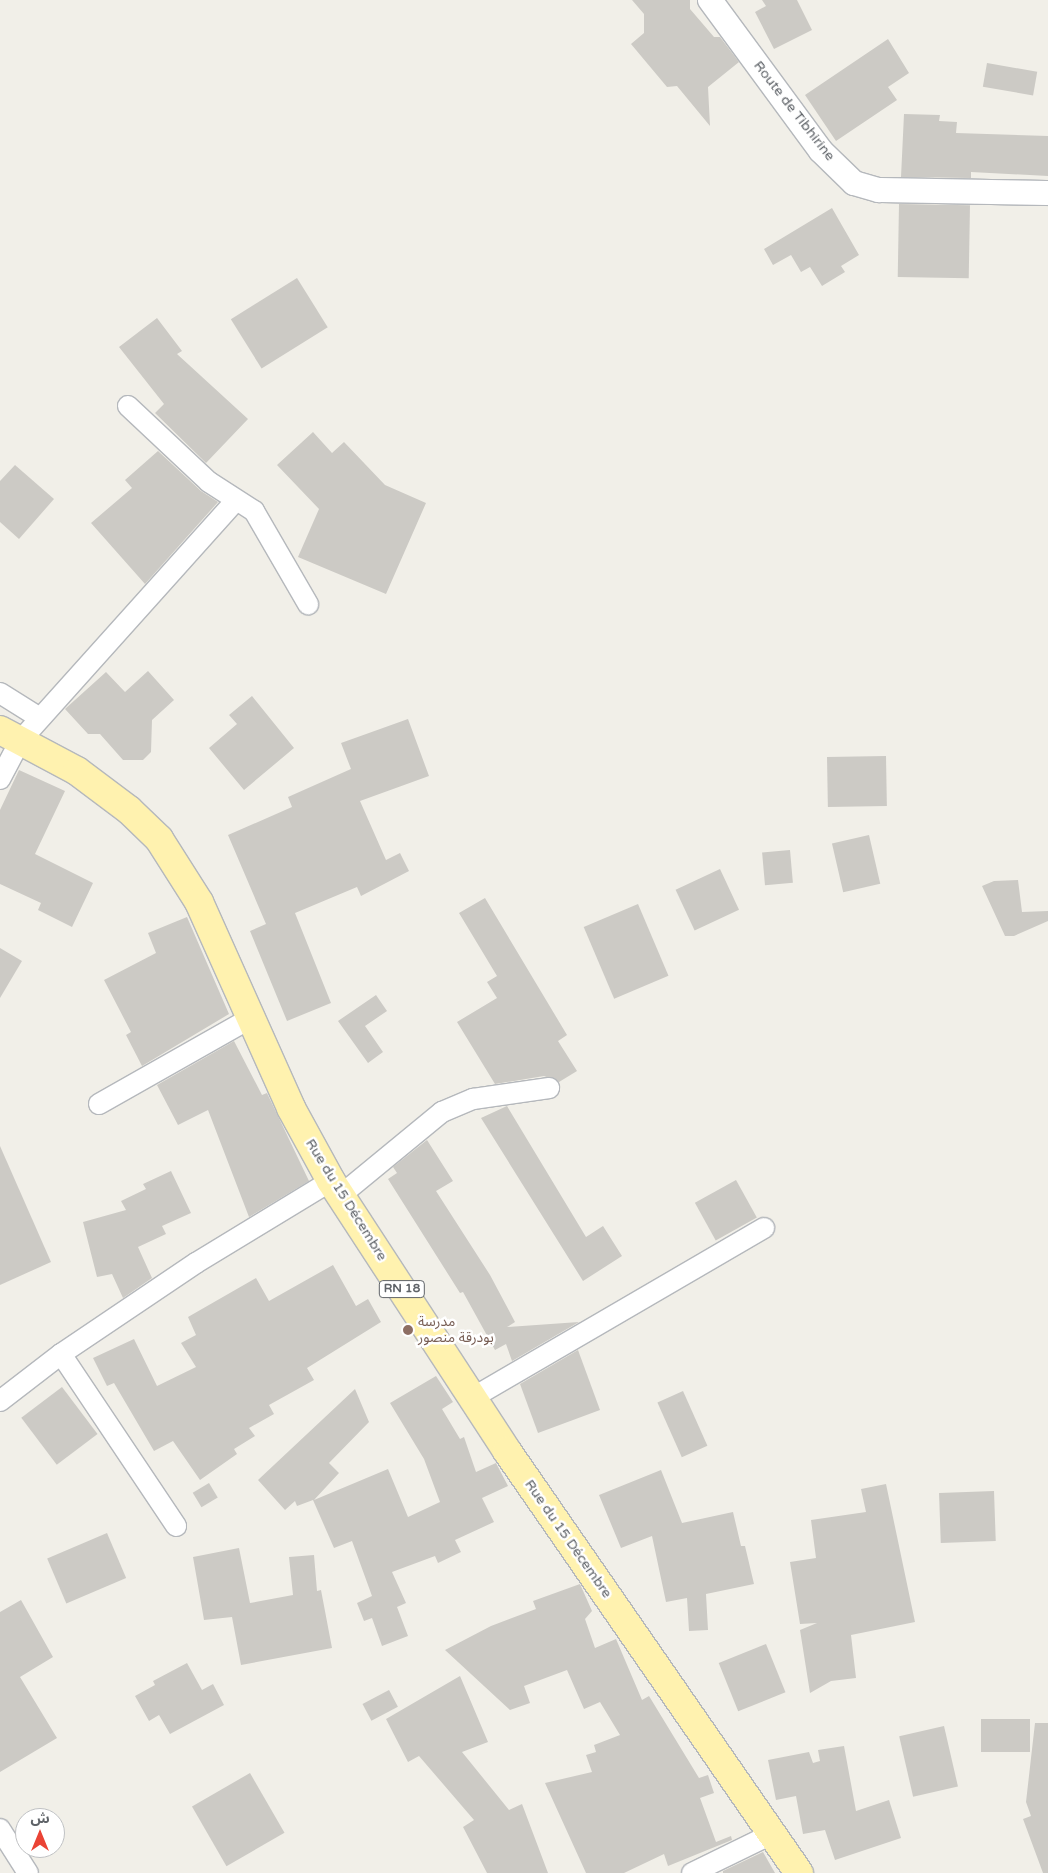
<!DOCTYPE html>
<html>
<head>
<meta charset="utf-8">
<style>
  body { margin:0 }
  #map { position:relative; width:1048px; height:1873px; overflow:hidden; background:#f1efe8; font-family:"Varela Round","Noto Sans Arabic",sans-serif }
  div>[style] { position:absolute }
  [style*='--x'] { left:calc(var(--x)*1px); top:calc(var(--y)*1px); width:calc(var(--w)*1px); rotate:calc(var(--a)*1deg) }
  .building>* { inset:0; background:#cccac5; transform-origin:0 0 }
  .roads { filter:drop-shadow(1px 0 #b5b8bc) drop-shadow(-1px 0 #b5b8bc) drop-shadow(0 1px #b5b8bc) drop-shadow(0 -1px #b5b8bc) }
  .minor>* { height:20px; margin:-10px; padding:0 10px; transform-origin:10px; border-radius:10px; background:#fff }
  .tertiary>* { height:24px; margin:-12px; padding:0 12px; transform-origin:12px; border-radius:12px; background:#fff }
  .primary>* { height:28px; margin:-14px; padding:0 14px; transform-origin:14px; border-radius:14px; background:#fff2af }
  .dots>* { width:14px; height:14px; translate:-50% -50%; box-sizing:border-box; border:2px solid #fff; border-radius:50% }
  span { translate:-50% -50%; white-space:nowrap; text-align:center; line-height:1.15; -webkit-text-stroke:5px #fff; paint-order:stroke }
  .shield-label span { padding:1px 4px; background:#fff; border:1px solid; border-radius:4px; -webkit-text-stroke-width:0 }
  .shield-label { font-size:12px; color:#5f6368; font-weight:700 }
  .street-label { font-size:14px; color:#5f6368 }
  .education-label { font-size:14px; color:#785e54 }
  .left { translate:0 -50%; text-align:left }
  .north { position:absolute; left:15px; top:1808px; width:50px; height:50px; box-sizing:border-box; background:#fff; border:1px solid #bfc1c3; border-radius:50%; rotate:0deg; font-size:14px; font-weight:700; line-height:20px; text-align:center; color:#5f6368 }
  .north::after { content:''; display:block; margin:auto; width:18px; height:22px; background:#ea4335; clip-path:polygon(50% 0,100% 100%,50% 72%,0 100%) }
</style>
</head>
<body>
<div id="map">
  <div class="building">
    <i style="clip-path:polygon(632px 0,690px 0,690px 9px,714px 37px,720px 37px,739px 62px,708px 87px,710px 126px,677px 86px,667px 87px,631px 44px,644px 33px,644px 14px)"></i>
    <i style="clip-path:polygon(762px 0,797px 0,812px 30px,774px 49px,755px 12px,766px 6px)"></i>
    <i style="clip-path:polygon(888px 39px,909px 73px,888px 87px,897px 100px,836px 141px,805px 95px)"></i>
    <i style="left:987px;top:63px;width:51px;height:24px;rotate:10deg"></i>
    <i style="clip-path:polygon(904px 114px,940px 115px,939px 121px,957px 122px,956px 133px,1048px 136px,1048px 176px,971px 172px,971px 178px,901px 177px)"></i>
    <i style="left:899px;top:204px;width:71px;height:73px;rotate:1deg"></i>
    <i style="clip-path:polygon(832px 208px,859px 255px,841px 266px,845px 272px,822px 286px,810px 267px,801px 272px,791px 255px,773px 265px,764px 249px)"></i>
    <i style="left:297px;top:278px;width:58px;height:78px;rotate:58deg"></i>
    <i style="clip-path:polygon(157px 318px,182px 351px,177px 354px,248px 419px,206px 463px,155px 413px,164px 404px,119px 347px)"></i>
    <i style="clip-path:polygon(313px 432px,332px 453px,344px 442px,385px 485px,426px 503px,386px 594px,298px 557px,319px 509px,277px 465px)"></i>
    <i style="clip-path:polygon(158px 451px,201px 491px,218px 502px,145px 584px,91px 523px,132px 488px,125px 480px)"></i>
    <i style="clip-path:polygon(15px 465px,54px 499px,19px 539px,0 522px,0 481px)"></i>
    <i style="clip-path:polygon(148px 671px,174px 700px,152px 720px,151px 752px,143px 760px,123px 760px,100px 734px,88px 734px,65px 709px,106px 672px,125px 692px)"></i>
    <i style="clip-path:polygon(252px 696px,294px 748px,244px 790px,209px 748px,237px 724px,229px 715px)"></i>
    <i style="clip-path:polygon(408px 719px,429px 776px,360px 801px,386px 860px,400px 853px,409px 871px,361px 896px,357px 887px,295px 913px,331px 1003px,287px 1021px,250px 931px,266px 924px,228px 835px,292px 807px,288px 797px,351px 769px,341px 743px)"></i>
    <i style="left:886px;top:756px;width:50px;height:59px;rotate:89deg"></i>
    <i style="clip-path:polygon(19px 770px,65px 791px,35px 854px,93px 883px,72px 927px,38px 910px,41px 903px,0 884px,0 810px)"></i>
    <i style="left:869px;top:835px;width:50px;height:38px;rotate:77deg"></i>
    <i style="left:790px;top:850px;width:33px;height:28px;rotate:85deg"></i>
    <i style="left:720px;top:869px;width:45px;height:49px;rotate:65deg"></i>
    <i style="clip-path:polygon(1018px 880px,1022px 912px,1048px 911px,1048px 921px,1014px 936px,1005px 936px,982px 886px,994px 881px)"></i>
    <i style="clip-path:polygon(485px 898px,567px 1035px,558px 1041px,577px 1071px,559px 1082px,544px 1076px,495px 1084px,457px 1022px,497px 998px,487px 982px,497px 976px,459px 913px)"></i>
    <i style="left:638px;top:904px;width:78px;height:59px;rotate:67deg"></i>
    <i style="clip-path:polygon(187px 917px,229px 1014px,142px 1066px,126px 1035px,131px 1032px,104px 980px,156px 953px,148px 933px)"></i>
    <i style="clip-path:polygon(0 948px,22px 961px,0 998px)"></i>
    <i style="clip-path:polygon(376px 995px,387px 1011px,365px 1026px,383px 1052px,368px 1063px,338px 1021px)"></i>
    <i style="clip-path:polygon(234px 1041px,262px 1095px,267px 1093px,309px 1181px,249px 1217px,208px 1110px,178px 1125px,157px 1085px)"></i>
    <i style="clip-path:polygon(507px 1106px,586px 1237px,603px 1226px,622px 1256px,583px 1281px,481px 1118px)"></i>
    <i style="clip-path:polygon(427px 1140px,453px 1181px,436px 1191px,490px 1275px,515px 1322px,507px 1327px,579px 1322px,512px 1361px,506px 1344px,495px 1350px,463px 1292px,460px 1293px,388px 1179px,397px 1173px,393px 1167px)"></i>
    <i style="clip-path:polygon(0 1146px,51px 1262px,0 1285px)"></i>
    <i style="clip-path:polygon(171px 1171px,191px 1213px,162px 1226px,166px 1234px,138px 1247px,152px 1278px,123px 1298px,112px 1274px,97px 1277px,83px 1222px,126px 1210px,121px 1201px,146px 1189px,143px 1184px)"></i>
    <i style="left:736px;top:1180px;width:43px;height:47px;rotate:61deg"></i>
    <i style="clip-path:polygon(333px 1265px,356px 1306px,368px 1299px,381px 1322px,307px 1368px,314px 1380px,269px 1405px,274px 1414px,249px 1428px,255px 1436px,234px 1449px,237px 1454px,200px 1480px,173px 1441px,154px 1451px,114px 1383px,107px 1386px,93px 1358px,134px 1339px,157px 1386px,196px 1367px,181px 1343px,196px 1335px,188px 1317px,256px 1278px,269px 1301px)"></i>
    <i style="clip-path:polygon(578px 1350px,600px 1410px,538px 1433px,520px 1384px)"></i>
    <i style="clip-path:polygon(436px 1376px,453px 1402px,442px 1409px,460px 1439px,464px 1437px,476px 1472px,496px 1463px,508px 1486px,482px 1498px,494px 1522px,455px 1540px,461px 1552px,438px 1563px,435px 1556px,392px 1572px,406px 1603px,397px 1607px,408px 1636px,382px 1646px,372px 1618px,364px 1621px,357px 1603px,372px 1596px,352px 1541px,334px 1548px,313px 1500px,297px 1506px,295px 1501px,285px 1510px,258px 1480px,355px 1389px,369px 1422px,329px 1463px,339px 1473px,314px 1500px,388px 1469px,408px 1517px,440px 1502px,424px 1459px,390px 1403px)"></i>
    <i style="left:62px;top:1387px;width:59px;height:51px;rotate:53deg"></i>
    <i style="left:683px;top:1391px;width:60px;height:28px;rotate:66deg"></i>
    <i style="clip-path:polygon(661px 1470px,682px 1523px,733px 1512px,741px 1546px,745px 1546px,754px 1584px,706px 1594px,708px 1630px,689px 1631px,687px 1598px,666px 1602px,652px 1536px,621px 1548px,599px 1495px)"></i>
    <i style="left:209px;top:1483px;width:17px;height:19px;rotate:59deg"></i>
    <i style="clip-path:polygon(886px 1484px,915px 1622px,851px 1635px,856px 1678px,831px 1681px,810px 1693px,800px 1630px,817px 1623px,800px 1624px,790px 1562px,816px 1558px,811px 1520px,866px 1512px,861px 1489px)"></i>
    <i style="left:994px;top:1491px;width:50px;height:55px;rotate:88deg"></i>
    <i style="left:107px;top:1533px;width:49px;height:65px;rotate:67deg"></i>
    <i style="clip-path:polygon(239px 1548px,250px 1603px,293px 1595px,289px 1557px,314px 1555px,317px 1591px,321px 1590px,332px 1648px,241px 1665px,232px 1617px,204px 1620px,193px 1557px)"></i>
    <i style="clip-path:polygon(580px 1584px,592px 1611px,585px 1619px,595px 1648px,616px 1639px,642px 1700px,649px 1696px,699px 1778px,708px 1775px,714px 1793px,700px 1798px,716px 1842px,731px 1836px,732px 1840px,668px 1866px,664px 1854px,624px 1873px,586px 1873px,545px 1783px,592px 1772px,586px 1755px,596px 1752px,594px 1745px,620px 1735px,600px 1702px,584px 1709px,567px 1670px,524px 1686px,530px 1703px,510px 1710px,445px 1650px,491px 1626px,536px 1609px,533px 1601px)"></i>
    <i style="clip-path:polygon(21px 1600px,53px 1657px,20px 1677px,57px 1738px,0 1772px,0 1612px)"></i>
    <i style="left:766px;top:1644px;width:52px;height:51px;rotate:68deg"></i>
    <i style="clip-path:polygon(187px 1663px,202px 1690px,213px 1684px,224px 1705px,170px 1734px,159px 1715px,149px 1721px,135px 1696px,155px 1685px,153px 1681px)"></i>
    <i style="clip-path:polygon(460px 1676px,488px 1742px,462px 1752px,509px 1810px,522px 1804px,548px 1873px,487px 1873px,463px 1827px,474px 1820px,419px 1756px,408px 1762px,386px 1719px)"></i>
    <i style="left:389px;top:1690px;width:19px;height:30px;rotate:62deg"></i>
    <i style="left:981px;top:1719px;width:49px;height:33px"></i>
    <i style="clip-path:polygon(1035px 1723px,1048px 1723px,1048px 1873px,1043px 1873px,1023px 1819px,1031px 1816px,1026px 1802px)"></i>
    <i style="left:944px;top:1726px;width:62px;height:46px;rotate:77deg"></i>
    <i style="clip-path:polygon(844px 1746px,856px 1811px,889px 1800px,901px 1838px,835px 1860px,825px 1830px,803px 1834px,796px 1796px,776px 1800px,768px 1760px,809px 1752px,813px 1763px,820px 1761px,818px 1750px)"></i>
    <i style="left:250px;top:1773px;width:69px;height:67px;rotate:60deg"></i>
    <i style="clip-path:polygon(763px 1852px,775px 1873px,723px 1873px,723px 1871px)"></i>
  </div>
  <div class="roads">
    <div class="minor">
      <i style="--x:128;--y:406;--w:111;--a:43.2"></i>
      <i style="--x:209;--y:482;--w:54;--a:32.8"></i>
      <i style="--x:254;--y:511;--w:108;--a:59.9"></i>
      <i style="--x:0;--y:693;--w:47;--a:32"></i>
      <i style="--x:0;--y:779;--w:43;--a:-62.2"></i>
      <i style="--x:20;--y:741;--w:322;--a:-48.1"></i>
      <i style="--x:99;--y:1104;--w:175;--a:-29.5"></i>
      <i style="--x:341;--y:1195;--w:131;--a:-39.4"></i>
      <i style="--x:442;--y:1112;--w:34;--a:-23"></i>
      <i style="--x:473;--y:1099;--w:77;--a:-8.2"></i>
      <i style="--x:61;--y:1354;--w:207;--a:56.2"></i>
      <i style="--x:472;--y:1398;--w:338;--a:-30.2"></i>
      <i style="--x:0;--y:1401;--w:77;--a:-37.6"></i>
      <i style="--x:61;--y:1354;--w:163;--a:-34"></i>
      <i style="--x:196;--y:1263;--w:158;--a:-31.3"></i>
      <i style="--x:0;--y:1829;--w:52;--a:57.5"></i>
      <i style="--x:692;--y:1873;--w:89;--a:-26"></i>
    </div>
    <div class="tertiary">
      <i style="--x:710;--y:0;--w:187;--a:53.7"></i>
      <i style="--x:821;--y:151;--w:46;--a:44.1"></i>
      <i style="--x:854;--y:183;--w:26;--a:16"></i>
      <i style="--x:879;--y:190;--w:169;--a:1"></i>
    </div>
    <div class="primary">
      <i style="--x:0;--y:730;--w:87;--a:28"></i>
      <i style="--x:77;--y:771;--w:65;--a:36.9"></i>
      <i style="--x:129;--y:810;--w:42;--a:44"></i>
      <i style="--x:159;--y:839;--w:75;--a:57.6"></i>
      <i style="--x:199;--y:902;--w:226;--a:65.9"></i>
      <i style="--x:291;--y:1108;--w:83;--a:61.3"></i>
      <i style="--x:331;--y:1181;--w:322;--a:56.9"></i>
      <i style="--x:507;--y:1451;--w:513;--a:55.32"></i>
    </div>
  </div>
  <div class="dots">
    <i style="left:408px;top:1330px;background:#8d6e63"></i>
  </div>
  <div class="shield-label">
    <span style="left:402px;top:1289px">RN 18</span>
  </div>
  <div class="street-label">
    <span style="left:794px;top:111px;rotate:52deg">Route de Tibhirine</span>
    <span style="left:346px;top:1200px;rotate:58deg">Rue du 15 Décembre</span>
    <span style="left:568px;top:1539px;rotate:55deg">Rue du 15 Décembre</span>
  </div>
  <div class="education-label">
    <span class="left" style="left:418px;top:1330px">مدرسة<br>بودرقة منصور</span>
  </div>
  <div class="north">ش</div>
</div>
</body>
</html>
